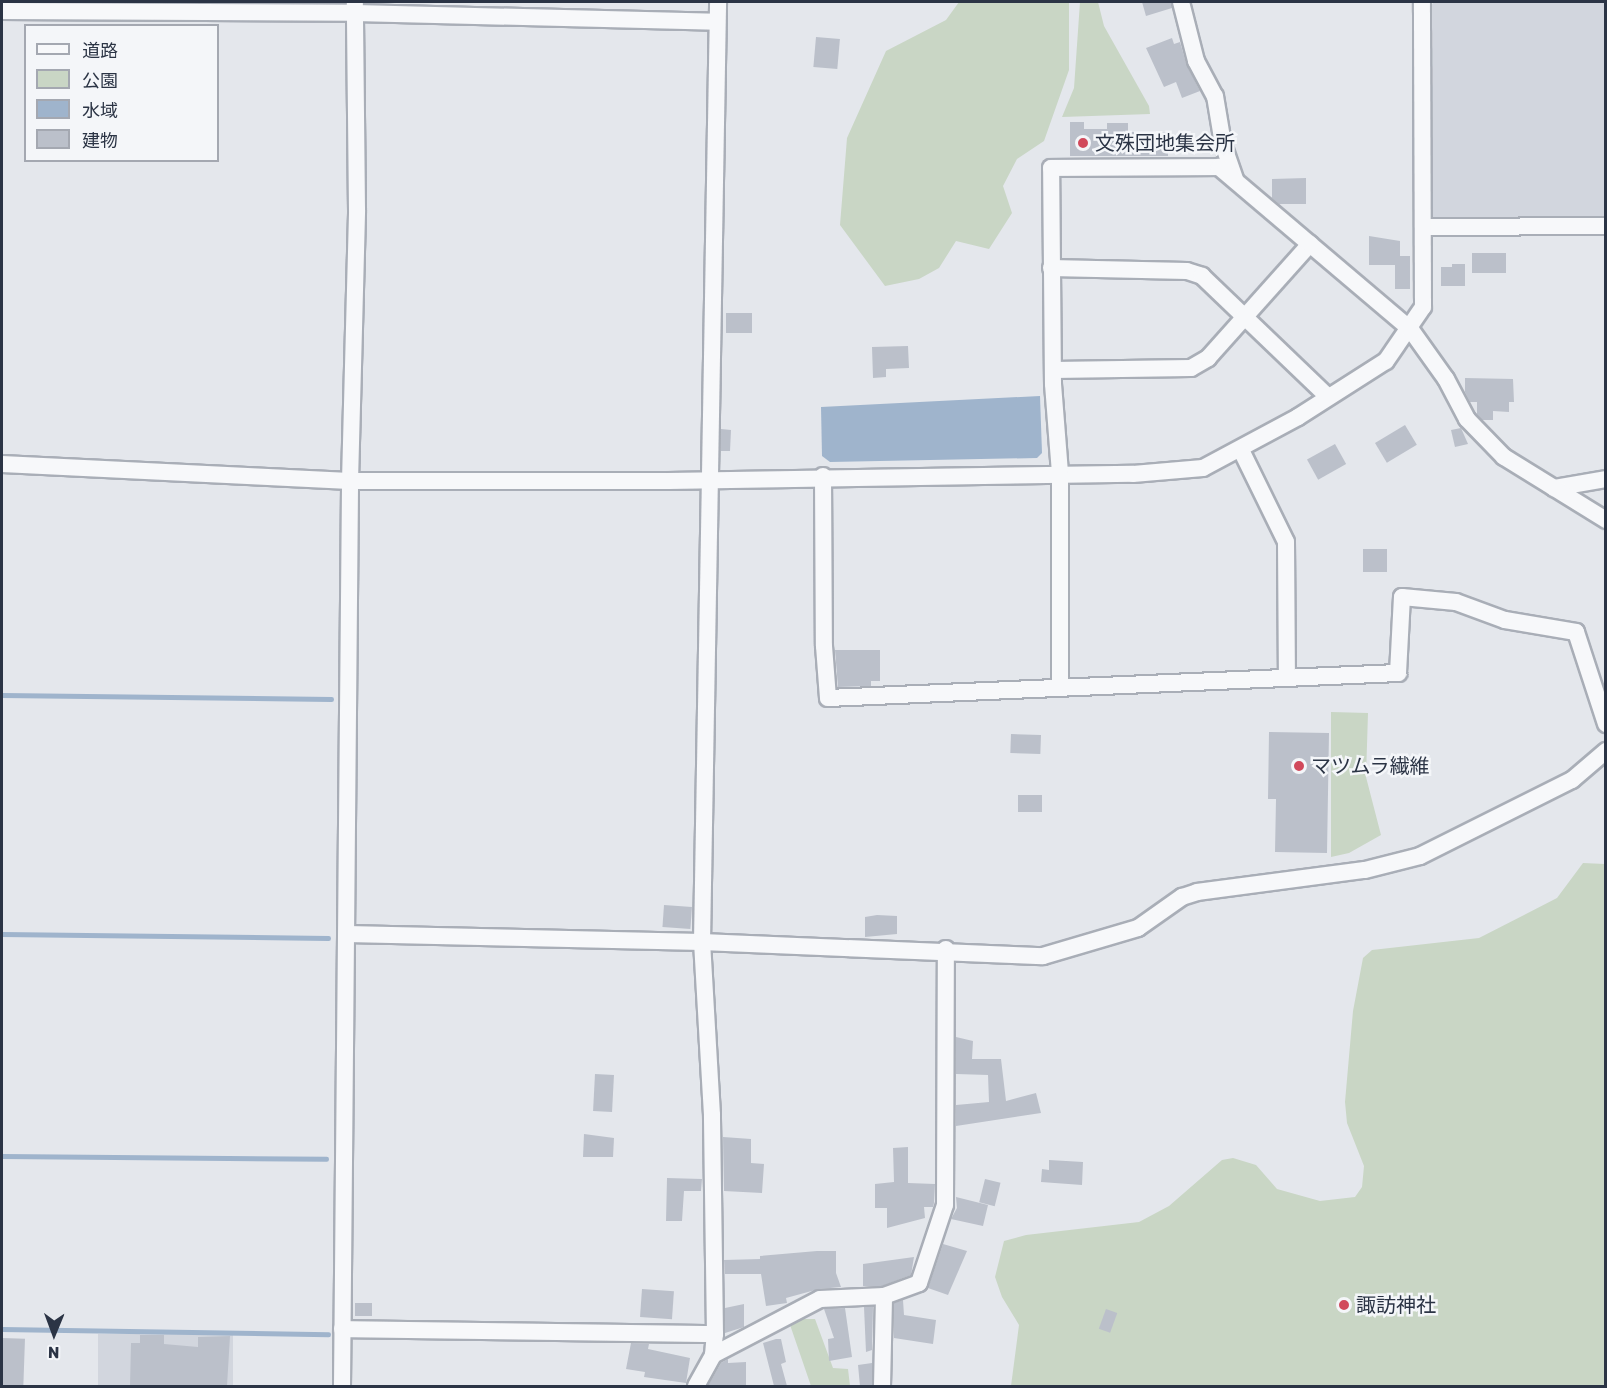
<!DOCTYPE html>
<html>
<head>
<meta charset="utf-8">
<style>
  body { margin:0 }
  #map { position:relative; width:1607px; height:1388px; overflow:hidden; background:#e4e7ec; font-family:Rubik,"Noto Sans JP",sans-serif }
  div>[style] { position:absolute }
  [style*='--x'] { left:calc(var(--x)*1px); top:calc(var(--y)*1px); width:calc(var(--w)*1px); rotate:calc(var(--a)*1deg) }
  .built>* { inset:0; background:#d2d6de; transform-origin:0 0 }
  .green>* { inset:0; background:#c9d6c5 }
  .water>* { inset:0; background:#9fb4cc }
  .stream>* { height:4.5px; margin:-2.25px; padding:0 2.25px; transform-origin:2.25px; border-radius:2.25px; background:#9fb4cc }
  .building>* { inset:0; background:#bbc0ca; transform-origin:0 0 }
  .roads { filter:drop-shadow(2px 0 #a9aeb7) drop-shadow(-2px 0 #a9aeb7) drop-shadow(0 2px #a9aeb7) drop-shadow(0 -2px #a9aeb7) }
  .minor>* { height:16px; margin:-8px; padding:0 8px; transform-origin:8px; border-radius:8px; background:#f7f8fa }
  .dots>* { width:16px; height:16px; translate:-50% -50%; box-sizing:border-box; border:3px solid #f4f6f9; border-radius:50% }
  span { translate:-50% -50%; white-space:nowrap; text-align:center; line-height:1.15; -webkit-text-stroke:5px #f4f6f9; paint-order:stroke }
  .poi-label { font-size:20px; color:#2b3445 }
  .left { translate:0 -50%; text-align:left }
  .frame { position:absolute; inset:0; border:3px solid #2b3445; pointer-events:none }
  .legend { position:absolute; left:24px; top:24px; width:195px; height:138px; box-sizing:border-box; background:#f4f6f9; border:2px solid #a4a8b1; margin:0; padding:8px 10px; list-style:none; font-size:18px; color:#2b3445 }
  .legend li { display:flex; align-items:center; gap:12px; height:30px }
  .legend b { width:30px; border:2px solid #a4a8b1 }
  .north { position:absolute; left:24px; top:1304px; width:60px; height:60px; -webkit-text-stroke:4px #f4f6f9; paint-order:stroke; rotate:181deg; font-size:16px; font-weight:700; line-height:24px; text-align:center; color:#2b3445 }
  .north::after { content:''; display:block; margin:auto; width:21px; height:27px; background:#2b3445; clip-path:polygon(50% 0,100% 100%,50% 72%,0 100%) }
</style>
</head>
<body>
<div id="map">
  <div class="built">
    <i style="clip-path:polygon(1434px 2px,1605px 2px,1605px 219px,1431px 222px,1430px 7px)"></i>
    <i style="left:98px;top:1334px;width:135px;height:52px"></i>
  </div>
  <div class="green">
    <i style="clip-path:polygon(959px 2px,1069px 2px,1069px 70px,1044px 141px,1017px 159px,1003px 186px,1012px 213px,989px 249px,956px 241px,939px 268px,919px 279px,885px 286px,840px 225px,847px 138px,886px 51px,946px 20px)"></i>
    <i style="clip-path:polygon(1080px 2px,1098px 2px,1104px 26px,1149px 106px,1150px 114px,1062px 117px,1074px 88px)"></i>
    <i style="clip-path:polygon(1331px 712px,1368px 713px,1366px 777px,1381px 835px,1349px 853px,1331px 857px)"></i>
    <i style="clip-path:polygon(1583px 863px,1605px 864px,1605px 1386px,1011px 1386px,1019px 1325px,1002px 1297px,995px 1277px,1004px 1241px,1026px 1235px,1139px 1222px,1169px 1206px,1222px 1160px,1233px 1158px,1256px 1165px,1277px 1189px,1320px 1201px,1355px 1197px,1362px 1187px,1364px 1166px,1347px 1123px,1345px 1102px,1353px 1011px,1363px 958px,1372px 950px,1479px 938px,1557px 898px)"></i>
    <i style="clip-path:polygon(788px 1319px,815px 1319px,833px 1368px,848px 1369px,850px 1386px,811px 1386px)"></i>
  </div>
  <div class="water">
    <i style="clip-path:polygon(1040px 396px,1042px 453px,1037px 458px,830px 462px,822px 456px,821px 407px)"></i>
  </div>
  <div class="stream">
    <i style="--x:2;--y:695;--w:329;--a:0.7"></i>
    <i style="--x:2;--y:934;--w:326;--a:0.7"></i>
    <i style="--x:2;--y:1156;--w:324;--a:0.5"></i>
    <i style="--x:2;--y:1329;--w:326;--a:0.9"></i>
  </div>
  <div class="building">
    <i style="clip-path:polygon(1142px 2px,1171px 2px,1172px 8px,1146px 16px)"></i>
    <i style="left:816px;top:37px;width:24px;height:30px;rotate:5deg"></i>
    <i style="clip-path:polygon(1172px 38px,1174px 44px,1180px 42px,1187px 66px,1200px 91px,1182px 98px,1176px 82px,1164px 87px,1146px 48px)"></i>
    <i style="clip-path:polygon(1070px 122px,1084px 122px,1084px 129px,1107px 129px,1107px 123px,1128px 123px,1128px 132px,1168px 132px,1168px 156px,1070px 156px)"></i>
    <i style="clip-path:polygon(1306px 178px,1306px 204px,1279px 204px,1272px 198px,1272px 179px)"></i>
    <i style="clip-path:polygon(1369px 236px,1400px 241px,1400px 256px,1410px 256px,1410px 289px,1395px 289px,1395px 265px,1369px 265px)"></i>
    <i style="left:1472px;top:253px;width:34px;height:20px"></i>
    <i style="clip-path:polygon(1452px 264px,1465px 264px,1465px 286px,1441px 286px,1441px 267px,1452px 267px)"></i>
    <i style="left:726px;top:313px;width:26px;height:20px"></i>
    <i style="clip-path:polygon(908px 346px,909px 368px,886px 369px,886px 377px,873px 378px,872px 347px)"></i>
    <i style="clip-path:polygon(1465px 378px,1513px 379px,1514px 402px,1509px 402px,1509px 412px,1493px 411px,1493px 420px,1482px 420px,1477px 414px,1477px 402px,1470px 402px,1465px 392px)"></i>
    <i style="left:1405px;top:425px;width:23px;height:35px;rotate:59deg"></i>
    <i style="clip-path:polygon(1461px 428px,1468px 444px,1455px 447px,1451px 430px)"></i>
    <i style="clip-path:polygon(721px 429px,731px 430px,730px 451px,721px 451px)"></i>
    <i style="left:1335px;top:444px;width:23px;height:32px;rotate:61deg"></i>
    <i style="left:1363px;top:549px;width:24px;height:23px"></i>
    <i style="clip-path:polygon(835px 650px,880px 650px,880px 681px,871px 681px,871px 686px,838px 687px)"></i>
    <i style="clip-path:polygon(1269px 732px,1329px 733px,1327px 853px,1275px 852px,1276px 799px,1268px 799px)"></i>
    <i style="left:1011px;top:734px;width:30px;height:19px;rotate:2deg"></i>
    <i style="left:1018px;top:795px;width:24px;height:17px"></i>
    <i style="left:664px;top:905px;width:28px;height:22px;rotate:4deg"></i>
    <i style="clip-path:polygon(877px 915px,897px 916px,897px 934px,865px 937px,865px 917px)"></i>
    <i style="clip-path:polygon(956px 1037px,973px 1041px,972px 1059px,1001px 1059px,1006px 1101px,1036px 1093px,1041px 1113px,956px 1126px,956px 1105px,989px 1102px,988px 1075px,956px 1074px)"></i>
    <i style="left:595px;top:1074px;width:19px;height:37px;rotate:3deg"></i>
    <i style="clip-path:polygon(584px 1134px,614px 1138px,613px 1157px,583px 1157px)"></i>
    <i style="clip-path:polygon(723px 1137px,751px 1139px,751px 1163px,764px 1164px,762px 1193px,724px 1191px)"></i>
    <i style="clip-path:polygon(908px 1147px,908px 1183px,935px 1184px,934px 1203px,933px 1207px,924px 1207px,925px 1218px,887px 1228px,887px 1208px,875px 1208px,875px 1184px,894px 1182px,893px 1148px)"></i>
    <i style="clip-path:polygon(1049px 1160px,1083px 1162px,1082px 1185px,1041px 1182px,1042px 1169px,1049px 1170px)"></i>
    <i style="clip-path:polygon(667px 1178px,702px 1179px,701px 1191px,684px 1191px,682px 1221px,666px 1221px)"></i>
    <i style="left:985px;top:1179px;width:16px;height:24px;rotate:14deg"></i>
    <i style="clip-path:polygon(956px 1197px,988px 1205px,983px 1226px,951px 1219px,957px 1208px)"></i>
    <i style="clip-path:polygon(943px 1244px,967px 1251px,948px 1295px,928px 1288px)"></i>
    <i style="clip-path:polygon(817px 1251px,836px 1251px,836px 1273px,841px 1287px,819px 1289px,786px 1298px,787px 1303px,766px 1306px,761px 1274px,725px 1274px,724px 1260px,760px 1259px,760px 1256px)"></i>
    <i style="clip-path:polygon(914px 1257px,911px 1275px,882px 1286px,863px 1286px,863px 1264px)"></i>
    <i style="left:642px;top:1289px;width:32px;height:28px;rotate:4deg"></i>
    <i style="clip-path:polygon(903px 1300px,904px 1315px,936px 1320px,933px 1344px,894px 1338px,894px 1303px)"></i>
    <i style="left:355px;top:1303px;width:17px;height:13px"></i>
    <i style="clip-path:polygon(744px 1304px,744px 1327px,725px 1333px,725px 1308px)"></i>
    <i style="clip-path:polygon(864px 1307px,873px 1307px,872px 1350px,866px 1352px)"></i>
    <i style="clip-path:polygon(845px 1308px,852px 1357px,829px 1361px,828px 1339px,834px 1338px,824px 1309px)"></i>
    <i style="left:1106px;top:1309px;width:12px;height:21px;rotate:20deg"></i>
    <i style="clip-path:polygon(140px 1335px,164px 1335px,164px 1344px,198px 1347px,198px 1337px,230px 1336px,227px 1386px,130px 1386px,131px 1343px,140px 1343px)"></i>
    <i style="left:2px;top:1338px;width:23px;height:48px;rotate:2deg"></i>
    <i style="clip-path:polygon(776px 1339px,781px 1339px,786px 1362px,781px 1364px,787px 1386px,774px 1386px,763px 1343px)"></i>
    <i style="clip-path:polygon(631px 1343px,649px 1344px,648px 1349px,690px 1358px,686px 1383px,644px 1377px,645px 1372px,626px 1369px)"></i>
    <i style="clip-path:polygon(728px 1359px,728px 1363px,746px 1362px,746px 1386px,708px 1386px,721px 1363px)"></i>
    <i style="clip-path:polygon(872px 1363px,872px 1386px,860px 1386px,858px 1365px)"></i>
  </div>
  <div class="roads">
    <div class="minor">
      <i style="--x:1181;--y:2;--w:61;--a:75.7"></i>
      <i style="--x:1196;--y:61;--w:40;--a:62"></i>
      <i style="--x:1215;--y:96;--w:49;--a:80.5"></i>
      <i style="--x:1223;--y:144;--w:37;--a:71"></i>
      <i style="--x:2;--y:11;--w:353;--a:0.3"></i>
      <i style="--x:355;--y:13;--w:361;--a:1.4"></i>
      <i style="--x:1426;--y:227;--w:180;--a:-0.3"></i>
      <i style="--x:1051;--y:268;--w:136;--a:1.3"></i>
      <i style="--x:1187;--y:271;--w:16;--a:18"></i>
      <i style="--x:1202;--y:276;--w:173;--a:43.8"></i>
      <i style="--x:1053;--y:370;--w:138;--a:-0.8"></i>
      <i style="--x:1191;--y:368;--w:20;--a:-30"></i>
      <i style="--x:1208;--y:358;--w:153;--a:-48.2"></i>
      <i style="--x:1241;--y:450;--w:102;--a:63.9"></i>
      <i style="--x:1286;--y:542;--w:135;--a:89.6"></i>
      <i style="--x:2;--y:464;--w:348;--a:2.8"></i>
      <i style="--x:350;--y:481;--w:318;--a:0"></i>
      <i style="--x:668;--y:481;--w:465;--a:-0.9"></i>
      <i style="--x:1133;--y:474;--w:70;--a:-4.9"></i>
      <i style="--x:1203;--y:468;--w:108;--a:-28.2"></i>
      <i style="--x:1298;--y:417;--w:104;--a:-32.5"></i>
      <i style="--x:1386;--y:361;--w:65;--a:-55.6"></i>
      <i style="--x:1423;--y:307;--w:305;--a:-90.2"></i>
      <i style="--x:823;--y:476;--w:170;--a:89.7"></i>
      <i style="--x:824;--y:646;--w:52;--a:85.6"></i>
      <i style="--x:828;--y:698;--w:571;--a:-2.51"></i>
      <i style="--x:1398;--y:673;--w:76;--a:-87"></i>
      <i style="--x:1402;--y:597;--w:54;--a:5.3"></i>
      <i style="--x:1456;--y:602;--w:52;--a:20.2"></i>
      <i style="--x:1505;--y:620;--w:72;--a:9.6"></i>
      <i style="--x:1576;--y:632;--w:97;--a:71.9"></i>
      <i style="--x:1554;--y:488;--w:53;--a:-9.8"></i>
      <i style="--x:1060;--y:688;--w:215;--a:-90"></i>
      <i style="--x:1060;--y:473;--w:89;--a:-94.5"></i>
      <i style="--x:1053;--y:384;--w:216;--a:-90.5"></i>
      <i style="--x:1051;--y:168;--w:168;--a:-0.3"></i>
      <i style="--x:1219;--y:167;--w:252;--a:40.3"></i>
      <i style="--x:1411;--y:330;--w:60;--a:54.5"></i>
      <i style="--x:1446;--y:379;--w:45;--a:62.3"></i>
      <i style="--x:1467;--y:419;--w:53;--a:45.8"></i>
      <i style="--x:1504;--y:457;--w:120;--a:31.7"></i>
      <i style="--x:347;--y:934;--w:355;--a:1.3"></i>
      <i style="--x:702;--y:942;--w:341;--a:2.4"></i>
      <i style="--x:1043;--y:956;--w:99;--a:-16.4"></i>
      <i style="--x:1138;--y:928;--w:54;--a:-35.2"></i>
      <i style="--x:1182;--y:897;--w:16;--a:-18"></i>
      <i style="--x:1197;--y:892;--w:169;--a:-7.5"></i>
      <i style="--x:1365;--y:870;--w:57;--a:-14.3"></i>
      <i style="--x:1420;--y:856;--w:170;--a:-26.6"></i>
      <i style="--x:1572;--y:780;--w:45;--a:-40.5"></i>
      <i style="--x:342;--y:1329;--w:373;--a:0.8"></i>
      <i style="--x:713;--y:1355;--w:121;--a:-27.6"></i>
      <i style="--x:820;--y:1299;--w:64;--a:-2.7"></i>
      <i style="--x:884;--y:1296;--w:37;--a:-20"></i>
      <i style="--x:919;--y:1283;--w:82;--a:-71.6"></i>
      <i style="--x:945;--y:1205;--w:256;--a:-89.8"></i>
      <i style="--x:342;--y:1386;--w:905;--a:-89.49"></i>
      <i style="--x:350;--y:481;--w:271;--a:-88.5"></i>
      <i style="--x:357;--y:210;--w:208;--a:-90.6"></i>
      <i style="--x:696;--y:1386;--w:35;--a:-61"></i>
      <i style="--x:713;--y:1355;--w:21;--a:-85"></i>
      <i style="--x:715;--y:1334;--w:219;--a:-90.8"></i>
      <i style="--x:712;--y:1115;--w:173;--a:-93.3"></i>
      <i style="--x:702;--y:942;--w:940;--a:-89.02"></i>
      <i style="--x:882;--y:1386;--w:90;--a:-88.7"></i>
    </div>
  </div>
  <div class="dots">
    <i style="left:1083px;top:143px;background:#d1495b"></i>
    <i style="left:1299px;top:766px;background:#d1495b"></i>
    <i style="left:1344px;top:1305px;background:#d1495b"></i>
  </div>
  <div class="poi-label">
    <span class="left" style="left:1095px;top:143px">文殊団地集会所</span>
    <span class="left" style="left:1311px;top:766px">マツムラ繊維</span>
    <span class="left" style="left:1356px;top:1305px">諏訪神社</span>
  </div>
  <div class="frame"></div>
  <ul class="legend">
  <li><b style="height:8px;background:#f7f8fa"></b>道路</li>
  <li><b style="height:16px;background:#c9d6c5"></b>公園</li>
  <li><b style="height:16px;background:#9fb4cc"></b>水域</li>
  <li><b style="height:16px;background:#bbc0ca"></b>建物</li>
  </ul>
  <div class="north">N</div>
</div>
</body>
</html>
